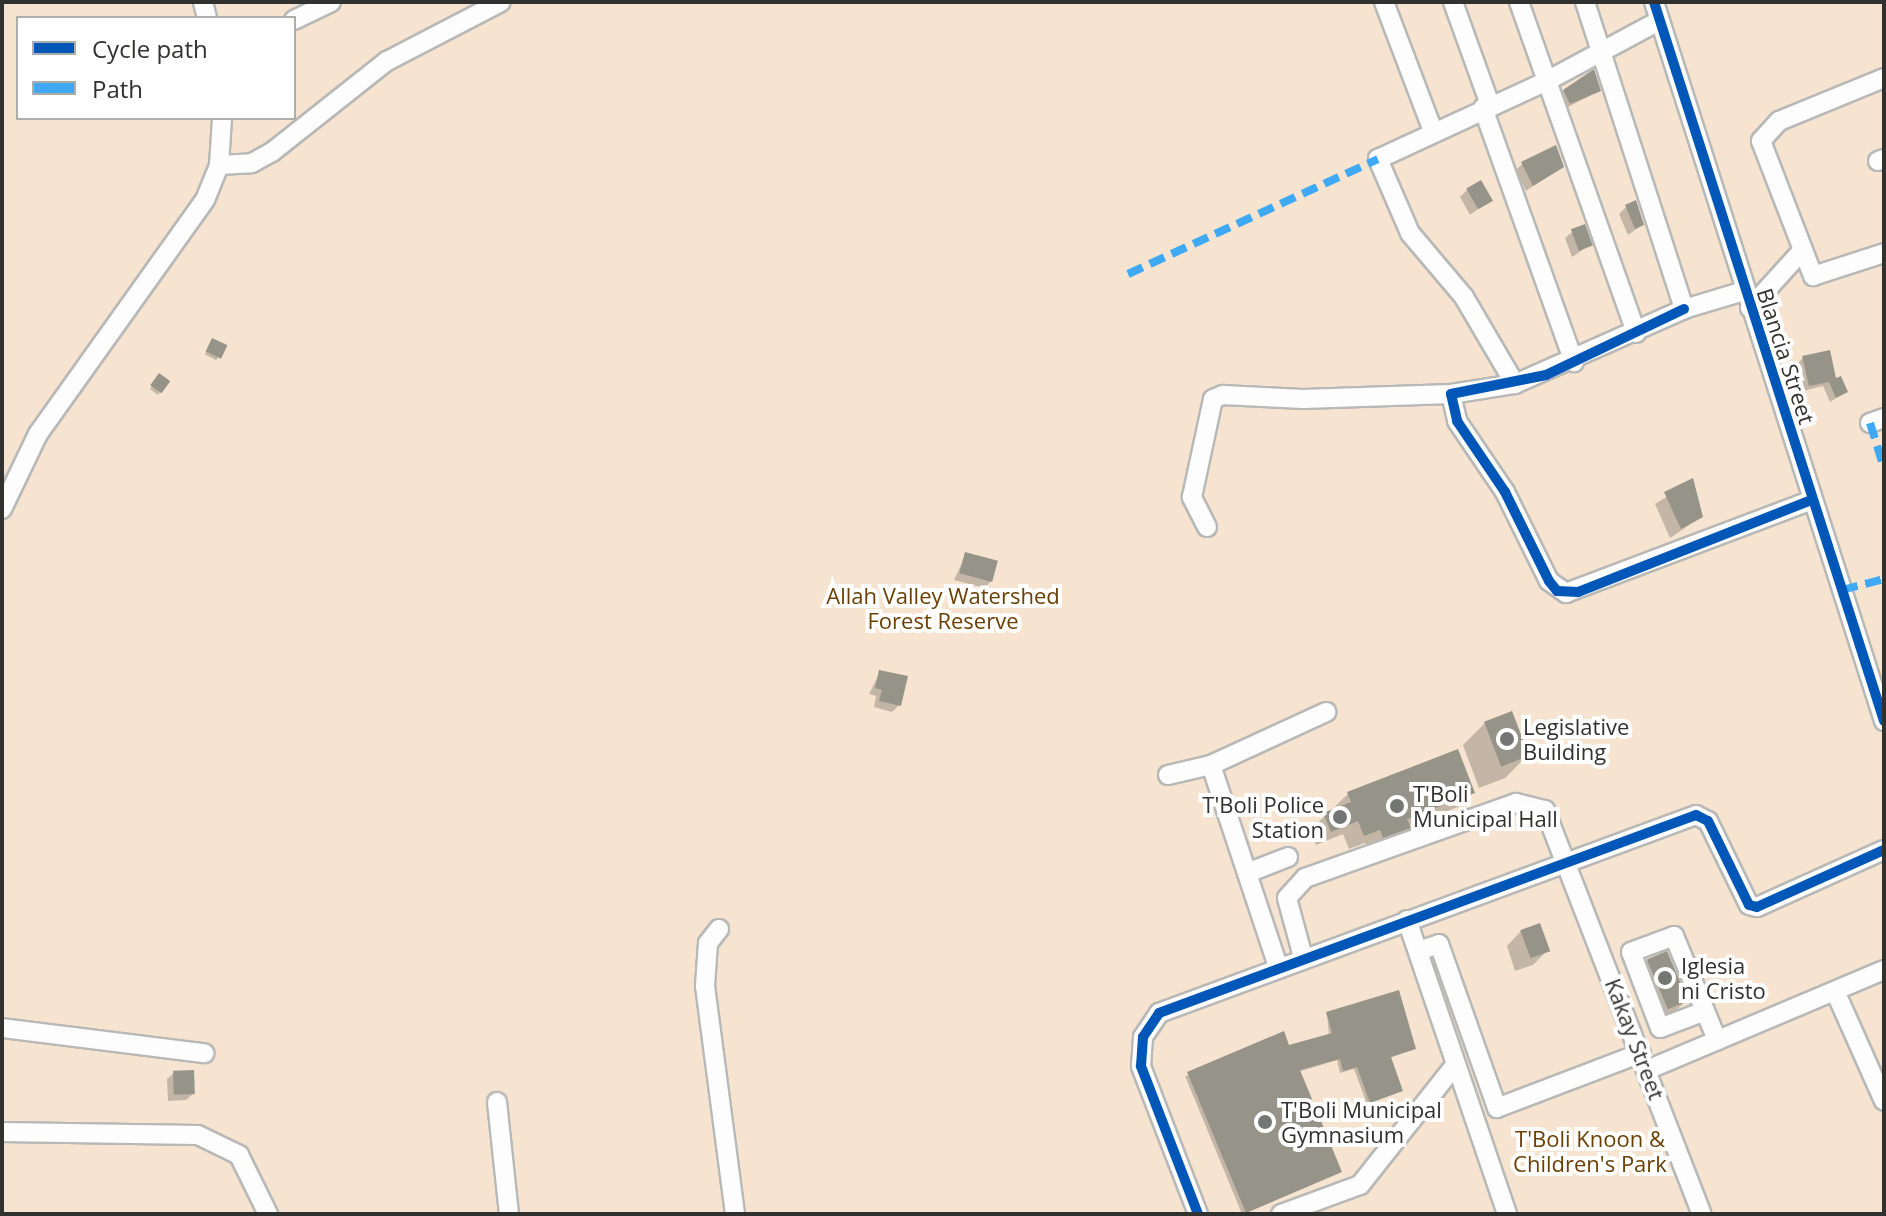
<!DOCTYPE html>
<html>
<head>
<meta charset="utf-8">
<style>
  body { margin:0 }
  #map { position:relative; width:1886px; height:1216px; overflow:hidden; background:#f1f3f0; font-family:"Open Sans",sans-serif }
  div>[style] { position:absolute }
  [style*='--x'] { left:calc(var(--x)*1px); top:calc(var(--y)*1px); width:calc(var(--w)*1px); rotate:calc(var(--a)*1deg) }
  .green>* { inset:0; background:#f6e4d0 }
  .shadow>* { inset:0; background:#0003; transform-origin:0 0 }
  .building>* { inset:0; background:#969489; transform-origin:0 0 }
  .roads { filter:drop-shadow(2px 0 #b8b9b7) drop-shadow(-2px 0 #b8b9b7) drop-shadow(0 2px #b8b9b7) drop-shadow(0 -2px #b8b9b7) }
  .minor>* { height:18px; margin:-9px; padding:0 9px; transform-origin:9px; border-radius:9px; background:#fdfdfd }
  .quiet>* { height:8px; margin-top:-4px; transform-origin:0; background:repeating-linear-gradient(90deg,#3fa9f5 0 16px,transparent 0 24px) }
  .cycleway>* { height:10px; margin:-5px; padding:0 5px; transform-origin:5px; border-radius:5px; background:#0057b8 }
  .dots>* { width:22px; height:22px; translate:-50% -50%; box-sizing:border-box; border:4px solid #fff; border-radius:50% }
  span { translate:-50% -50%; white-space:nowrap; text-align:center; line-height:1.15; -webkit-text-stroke:8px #fff; paint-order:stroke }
  .street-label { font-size:22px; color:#313230 }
  .park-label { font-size:22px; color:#6c3f02 }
  .poi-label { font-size:22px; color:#313230 }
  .left { translate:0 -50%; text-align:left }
  .right { translate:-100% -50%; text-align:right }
  .frame { position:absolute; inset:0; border:4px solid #313230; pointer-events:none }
  .legend { position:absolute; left:16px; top:16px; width:280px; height:104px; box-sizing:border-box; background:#fff; border:2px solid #adadac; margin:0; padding:10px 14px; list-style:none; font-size:24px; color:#313230 }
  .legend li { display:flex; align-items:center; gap:16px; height:40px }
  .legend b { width:40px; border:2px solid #adadac }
</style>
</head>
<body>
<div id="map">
  <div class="green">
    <i style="clip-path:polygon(evenodd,2px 2px,1884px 2px,1884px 1214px,2px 1214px,2px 2px,18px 18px,294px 18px,294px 118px,18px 118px,18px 18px)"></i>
  </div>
  <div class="shadow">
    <i style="clip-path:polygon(1564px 91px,1599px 91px,1564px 109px,1558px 97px)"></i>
    <i style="clip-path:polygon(1523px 163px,1562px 166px,1526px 191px,1516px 170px)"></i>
    <i style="clip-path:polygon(1467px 190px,1490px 200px,1470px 215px,1460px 197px)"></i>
    <i style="clip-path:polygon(1626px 207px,1642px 225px,1628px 235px,1619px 214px)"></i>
    <i style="clip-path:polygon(1572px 232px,1590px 245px,1572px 257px,1565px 238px)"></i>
    <i style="left:212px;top:340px;width:13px;height:16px;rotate:27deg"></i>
    <i style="clip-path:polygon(1803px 358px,1835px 380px,1846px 392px,1830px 402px,1823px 386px,1803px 391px,1797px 364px)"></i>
    <i style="clip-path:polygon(156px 379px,168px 381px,158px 395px,150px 389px)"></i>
    <i style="clip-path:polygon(1692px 481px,1701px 517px,1670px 538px,1655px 504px)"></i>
    <i style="clip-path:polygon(966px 554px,991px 581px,985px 588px,954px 580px)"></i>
    <i style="clip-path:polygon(880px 672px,899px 705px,892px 712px,874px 707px,876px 696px,869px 694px)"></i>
    <i style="clip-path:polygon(1485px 723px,1527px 756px,1505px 778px,1479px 788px,1463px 745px)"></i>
    <i style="clip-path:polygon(1472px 793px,1458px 807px,1408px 826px,1394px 842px,1368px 851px,1365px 843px,1349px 849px,1343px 834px,1316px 845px,1310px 830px,1348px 794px)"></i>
    <i style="clip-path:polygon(1521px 931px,1547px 951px,1533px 965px,1515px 971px,1507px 946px)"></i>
    <i style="clip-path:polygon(1666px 954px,1686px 1001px,1671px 1015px,1651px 1023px,1633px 975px,1648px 961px)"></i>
    <i style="clip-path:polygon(1327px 1014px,1414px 1048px,1390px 1058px,1401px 1090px,1367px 1104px,1354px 1069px,1340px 1073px,1337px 1060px,1298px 1072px,1340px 1172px,1242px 1214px,1185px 1076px,1329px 1035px)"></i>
    <i style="clip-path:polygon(174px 1073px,193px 1094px,186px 1100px,168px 1101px,167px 1079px)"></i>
  </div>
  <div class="building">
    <i style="clip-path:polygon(1594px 69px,1601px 91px,1570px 104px,1563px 90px)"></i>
    <i style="clip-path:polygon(1556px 145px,1564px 167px,1533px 186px,1521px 162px)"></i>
    <i style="left:1481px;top:180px;width:24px;height:17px;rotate:60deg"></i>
    <i style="clip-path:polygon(1636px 200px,1644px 225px,1635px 229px,1625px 205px)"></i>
    <i style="left:1585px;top:224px;width:23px;height:15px;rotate:70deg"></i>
    <i style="left:212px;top:338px;width:17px;height:15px;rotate:25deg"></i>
    <i style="clip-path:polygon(1830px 350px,1836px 378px,1841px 376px,1848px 392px,1836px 398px,1829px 382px,1809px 386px,1802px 356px)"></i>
    <i style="left:159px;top:373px;width:14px;height:15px;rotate:36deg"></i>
    <i style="clip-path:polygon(1693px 478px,1703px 517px,1681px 529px,1664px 492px)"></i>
    <i style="left:965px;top:552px;width:34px;height:22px;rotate:15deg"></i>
    <i style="clip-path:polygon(879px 670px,908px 676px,901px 706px,879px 701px,882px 690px,875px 688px)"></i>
    <i style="left:1512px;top:711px;width:48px;height:30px;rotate:69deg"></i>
    <i style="clip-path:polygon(1458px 749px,1475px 793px,1407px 819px,1411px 828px,1383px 838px,1380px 830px,1364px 836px,1358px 821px,1331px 832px,1323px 813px,1351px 802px,1347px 792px)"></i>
    <i style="left:1540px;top:923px;width:30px;height:21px;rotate:70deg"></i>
    <i style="left:1667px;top:951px;width:54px;height:22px;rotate:67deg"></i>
    <i style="clip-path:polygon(1399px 990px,1416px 1049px,1391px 1057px,1403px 1091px,1370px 1103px,1357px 1067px,1343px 1071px,1340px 1059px,1300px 1070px,1342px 1172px,1246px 1213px,1187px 1072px,1284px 1031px,1289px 1045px,1332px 1033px,1326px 1012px)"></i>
    <i style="left:194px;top:1070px;width:24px;height:21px;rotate:88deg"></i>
  </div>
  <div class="roads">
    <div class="minor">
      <i style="--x:203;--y:2;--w:16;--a:76"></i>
      <i style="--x:1384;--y:2;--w:138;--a:69.2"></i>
      <i style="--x:1453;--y:2;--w:109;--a:70.2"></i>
      <i style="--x:1519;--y:2;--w:351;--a:70.5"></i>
      <i style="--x:1585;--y:2;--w:323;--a:72.1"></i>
      <i style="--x:1684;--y:309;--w:63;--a:-16.7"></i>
      <i style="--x:1654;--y:2;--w:755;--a:72.26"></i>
      <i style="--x:294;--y:20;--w:41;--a:-25.9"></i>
      <i style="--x:1884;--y:78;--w:113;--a:157.7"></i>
      <i style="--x:1779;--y:121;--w:27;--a:132"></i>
      <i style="--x:1761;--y:141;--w:145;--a:68.9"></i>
      <i style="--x:1813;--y:276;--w:75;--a:-17.9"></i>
      <i style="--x:1483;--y:108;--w:270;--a:70.3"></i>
      <i style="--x:1878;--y:161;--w:6;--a:-18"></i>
      <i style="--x:219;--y:165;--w:33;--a:-3"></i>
      <i style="--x:252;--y:163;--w:23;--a:-29"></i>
      <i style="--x:272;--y:152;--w:147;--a:-38.4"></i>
      <i style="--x:387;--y:61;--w:128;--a:-27.4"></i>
      <i style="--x:1750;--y:308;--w:76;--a:-47.7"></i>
      <i style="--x:1515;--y:384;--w:101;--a:-120.4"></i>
      <i style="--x:1464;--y:297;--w:84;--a:-130.2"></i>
      <i style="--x:1410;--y:233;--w:81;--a:-113.4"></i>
      <i style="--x:1378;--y:159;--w:184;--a:-24.8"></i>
      <i style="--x:1545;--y:82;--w:129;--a:-28.2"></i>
      <i style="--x:1451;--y:394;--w:28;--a:77"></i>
      <i style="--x:1457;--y:421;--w:86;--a:55.9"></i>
      <i style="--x:1505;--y:492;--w:99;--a:63.7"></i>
      <i style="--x:1549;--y:581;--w:21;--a:35"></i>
      <i style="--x:1566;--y:593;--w:263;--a:-20.7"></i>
      <i style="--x:1870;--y:423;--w:15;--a:-20"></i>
      <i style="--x:2;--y:509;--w:83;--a:-64.4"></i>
      <i style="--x:38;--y:434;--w:287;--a:-54.5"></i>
      <i style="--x:205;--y:200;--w:38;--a:-68"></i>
      <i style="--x:219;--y:165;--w:47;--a:-86.3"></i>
      <i style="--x:1207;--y:527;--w:34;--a:-117"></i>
      <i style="--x:1192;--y:497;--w:100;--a:-77.9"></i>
      <i style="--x:1213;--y:399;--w:11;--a:-22"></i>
      <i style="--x:1223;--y:395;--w:80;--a:2.9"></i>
      <i style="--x:1303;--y:399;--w:148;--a:-1.9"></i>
      <i style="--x:1451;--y:394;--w:65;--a:-8.9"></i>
      <i style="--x:1515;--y:384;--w:185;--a:-23.9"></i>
      <i style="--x:1211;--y:765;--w:212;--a:71.6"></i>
      <i style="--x:1168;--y:775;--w:44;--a:-13.1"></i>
      <i style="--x:1211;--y:765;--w:127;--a:-24.7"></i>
      <i style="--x:1247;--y:873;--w:44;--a:-21.3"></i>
      <i style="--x:1407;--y:920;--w:311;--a:71.2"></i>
      <i style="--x:719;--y:929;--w:18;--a:128"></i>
      <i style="--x:708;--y:943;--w:43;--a:94"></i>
      <i style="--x:705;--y:986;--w:230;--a:82.5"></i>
      <i style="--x:1418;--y:951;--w:22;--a:-18"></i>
      <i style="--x:1439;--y:944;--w:174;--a:70.5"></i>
      <i style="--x:1497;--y:1108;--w:154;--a:-20.9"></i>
      <i style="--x:1303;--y:957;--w:61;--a:-105.2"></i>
      <i style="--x:1287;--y:898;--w:27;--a:-48"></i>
      <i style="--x:1305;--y:878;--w:224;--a:-19.6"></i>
      <i style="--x:1516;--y:803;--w:30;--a:14"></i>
      <i style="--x:1545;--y:810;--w:433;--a:68.8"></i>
      <i style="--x:1835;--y:991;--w:120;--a:66"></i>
      <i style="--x:1705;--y:1011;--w:48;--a:159.3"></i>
      <i style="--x:1660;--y:1028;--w:81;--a:-110.9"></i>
      <i style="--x:1631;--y:952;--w:46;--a:-20.4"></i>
      <i style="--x:1674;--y:936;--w:113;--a:67.5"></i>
      <i style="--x:2;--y:1028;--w:204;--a:7.1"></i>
      <i style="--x:1647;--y:1070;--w:257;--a:-22.9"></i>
      <i style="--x:497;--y:1102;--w:113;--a:83.9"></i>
      <i style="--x:2;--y:1132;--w:196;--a:0.9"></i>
      <i style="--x:198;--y:1135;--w:46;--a:26"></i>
      <i style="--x:239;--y:1155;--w:66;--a:63.8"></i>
      <i style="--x:1198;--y:1214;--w:159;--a:-111.1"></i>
      <i style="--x:1141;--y:1066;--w:29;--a:-86"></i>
      <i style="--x:1143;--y:1037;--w:29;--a:-56"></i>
      <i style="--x:1159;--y:1013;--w:572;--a:-20.24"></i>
      <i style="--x:1696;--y:815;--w:13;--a:27"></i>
      <i style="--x:1708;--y:821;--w:93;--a:64"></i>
      <i style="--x:1749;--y:905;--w:8;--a:14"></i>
      <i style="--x:1757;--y:907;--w:139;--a:-24.2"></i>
      <i style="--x:1281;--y:1214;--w:84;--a:-20.2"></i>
      <i style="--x:1360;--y:1185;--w:154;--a:-51.6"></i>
    </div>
  </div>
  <div class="quiet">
    <i style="--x:1128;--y:274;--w:275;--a:-24.7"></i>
    <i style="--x:1870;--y:423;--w:47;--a:72.7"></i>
    <i style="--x:1842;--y:590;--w:43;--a:-14.7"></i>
  </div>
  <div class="cycleway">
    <i style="--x:1654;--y:2;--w:755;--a:72.26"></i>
    <i style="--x:1684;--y:309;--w:153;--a:154.4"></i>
    <i style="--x:1546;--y:375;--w:97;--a:168.7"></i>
    <i style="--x:1451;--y:394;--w:28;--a:77"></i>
    <i style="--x:1457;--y:421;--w:86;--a:55.9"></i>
    <i style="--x:1505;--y:492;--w:99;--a:63.7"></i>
    <i style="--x:1549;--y:581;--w:13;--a:51"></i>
    <i style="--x:1557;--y:591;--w:21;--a:3"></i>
    <i style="--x:1578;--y:592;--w:251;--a:-21.5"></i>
    <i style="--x:1198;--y:1214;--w:159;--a:-111.1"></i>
    <i style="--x:1141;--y:1066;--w:29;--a:-86"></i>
    <i style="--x:1143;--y:1037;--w:29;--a:-56"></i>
    <i style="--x:1159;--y:1013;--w:572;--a:-20.24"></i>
    <i style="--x:1696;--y:815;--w:13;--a:27"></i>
    <i style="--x:1708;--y:821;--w:93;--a:64"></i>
    <i style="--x:1749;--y:905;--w:8;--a:14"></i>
    <i style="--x:1757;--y:907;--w:139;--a:-24.2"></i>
  </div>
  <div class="dots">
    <i style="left:1507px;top:739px;background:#747673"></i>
    <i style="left:1397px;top:806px;background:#747673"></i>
    <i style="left:1340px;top:817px;background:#747673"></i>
    <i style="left:1665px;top:978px;background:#747673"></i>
    <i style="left:1265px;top:1122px;background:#747673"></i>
  </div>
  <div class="street-label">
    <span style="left:1786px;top:356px;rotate:72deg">Blancia Street</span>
    <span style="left:1635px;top:1039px;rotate:69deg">Kakay Street</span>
  </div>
  <div class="park-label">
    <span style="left:943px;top:608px">Allah Valley Watershed<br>Forest Reserve</span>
    <span style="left:1590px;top:1151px">T'Boli Knoon &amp;<br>Children's Park</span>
  </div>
  <div class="poi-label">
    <span class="left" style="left:1523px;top:739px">Legislative<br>Building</span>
    <span class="left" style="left:1413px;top:806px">T'Boli<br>Municipal Hall</span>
    <span class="right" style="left:1324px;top:817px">T'Boli Police<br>Station</span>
    <span class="left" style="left:1681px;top:978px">Iglesia<br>ni Cristo</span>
    <span class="left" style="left:1281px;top:1122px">T'Boli Municipal<br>Gymnasium</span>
  </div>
  <div class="frame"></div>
  <ul class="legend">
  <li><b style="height:10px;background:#0057b8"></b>Cycle path</li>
  <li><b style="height:10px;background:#3fa9f5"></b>Path</li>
  </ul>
</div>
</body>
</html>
